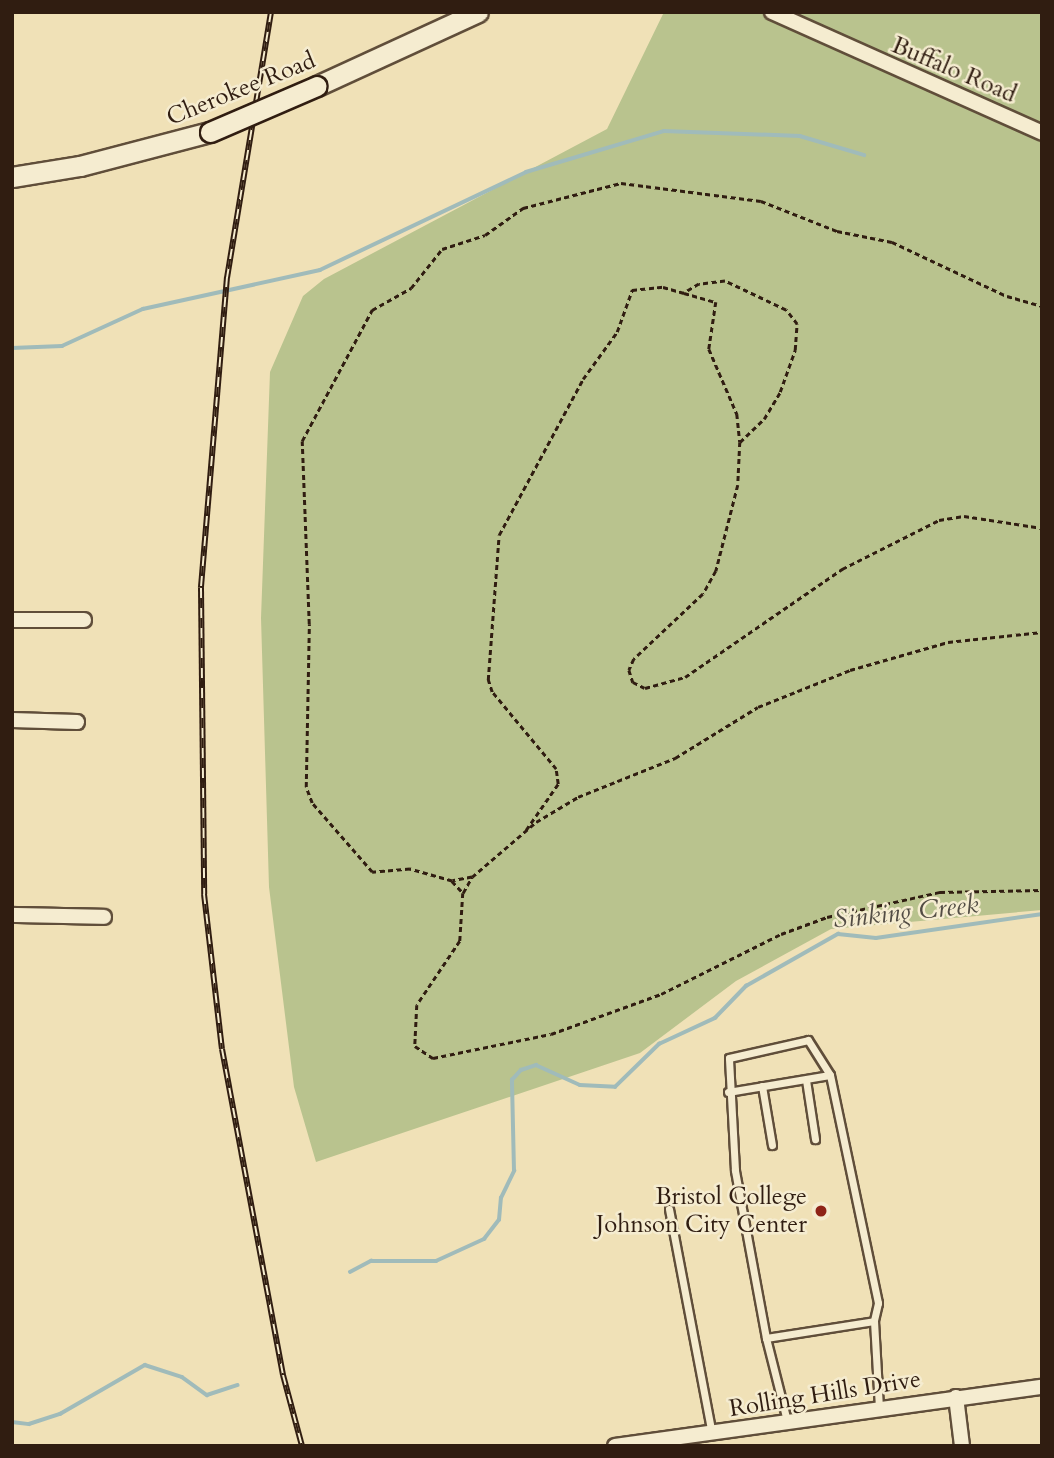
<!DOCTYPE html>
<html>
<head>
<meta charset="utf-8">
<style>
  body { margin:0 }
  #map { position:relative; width:1054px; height:1458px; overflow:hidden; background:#f0e1b7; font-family:Cardo,serif }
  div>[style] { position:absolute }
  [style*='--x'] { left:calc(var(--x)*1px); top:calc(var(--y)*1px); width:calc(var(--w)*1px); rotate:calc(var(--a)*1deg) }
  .green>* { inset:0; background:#b9c38e }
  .stream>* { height:3.5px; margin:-1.75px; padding:0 1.75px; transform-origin:1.75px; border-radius:1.75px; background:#a0bbba }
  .path>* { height:2.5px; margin-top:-1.25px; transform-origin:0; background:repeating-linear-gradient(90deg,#301d11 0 5px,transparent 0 8.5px) }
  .roads { filter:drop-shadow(2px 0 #604e3a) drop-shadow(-2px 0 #604e3a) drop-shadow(0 2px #604e3a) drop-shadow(0 -2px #604e3a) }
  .service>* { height:7px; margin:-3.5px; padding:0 3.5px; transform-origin:3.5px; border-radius:3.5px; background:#f5ecd0 }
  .minor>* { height:14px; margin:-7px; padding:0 7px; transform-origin:7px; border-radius:7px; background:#f5ecd0 }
  .secondary>* { height:19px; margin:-9.5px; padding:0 9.5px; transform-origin:9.5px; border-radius:9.5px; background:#f5ecd0 }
  .rail>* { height:6px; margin-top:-3px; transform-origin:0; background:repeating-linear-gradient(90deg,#f5ecd0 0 10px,#301d11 0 20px); box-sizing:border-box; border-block:2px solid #301d11 }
  .bridges { filter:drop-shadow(2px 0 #301d11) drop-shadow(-2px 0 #301d11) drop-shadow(0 2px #301d11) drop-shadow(0 -2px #301d11) }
  .secondary-bridge>* { height:19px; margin:-9.5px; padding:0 9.5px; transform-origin:9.5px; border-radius:9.5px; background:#f5ecd0 }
  .dots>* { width:19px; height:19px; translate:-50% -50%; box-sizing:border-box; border:4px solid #f5ecd0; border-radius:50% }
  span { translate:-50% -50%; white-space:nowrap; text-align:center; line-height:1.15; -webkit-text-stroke:5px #f5ecd0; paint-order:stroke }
  .street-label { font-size:24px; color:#301d11 }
  .poi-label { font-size:24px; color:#301d11 }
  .right { translate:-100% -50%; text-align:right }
  .water-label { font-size:26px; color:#524c44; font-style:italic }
  .frame { position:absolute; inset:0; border:14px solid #301d11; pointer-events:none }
</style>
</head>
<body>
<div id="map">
  <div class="green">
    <i style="clip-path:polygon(664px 12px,1042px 12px,1042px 910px,831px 929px,736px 981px,640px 1053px,316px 1162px,294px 1087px,269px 887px,261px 618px,270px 372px,303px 296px,324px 279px,607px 129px)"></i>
  </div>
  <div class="stream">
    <i style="--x:12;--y:348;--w:50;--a:-2.3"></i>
    <i style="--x:62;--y:346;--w:89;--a:-24.6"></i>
    <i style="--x:143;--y:309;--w:181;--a:-12.4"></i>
    <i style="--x:320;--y:270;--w:228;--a:-25.4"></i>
    <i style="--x:526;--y:172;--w:144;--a:-16.5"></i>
    <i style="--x:664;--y:131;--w:136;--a:2.1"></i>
    <i style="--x:800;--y:136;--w:67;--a:16.5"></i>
    <i style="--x:350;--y:1272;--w:24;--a:-28"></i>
    <i style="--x:371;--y:1261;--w:65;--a:0"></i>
    <i style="--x:436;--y:1261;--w:53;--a:-24.6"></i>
    <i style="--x:484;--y:1239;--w:24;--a:-52"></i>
    <i style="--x:499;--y:1220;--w:22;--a:-85"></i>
    <i style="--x:501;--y:1198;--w:30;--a:-64"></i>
    <i style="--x:514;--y:1171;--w:91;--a:-91.3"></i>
    <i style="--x:512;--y:1080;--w:13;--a:-48"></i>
    <i style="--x:521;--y:1070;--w:16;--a:-18"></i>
    <i style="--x:536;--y:1065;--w:48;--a:24.4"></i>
    <i style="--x:580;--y:1085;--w:35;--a:3"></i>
    <i style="--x:615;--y:1087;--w:62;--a:-44.3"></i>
    <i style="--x:659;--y:1044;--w:62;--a:-24.9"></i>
    <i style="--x:715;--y:1018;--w:45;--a:-45.9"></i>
    <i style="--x:746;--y:986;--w:106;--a:-29.5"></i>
    <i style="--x:838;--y:934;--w:38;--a:6"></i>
    <i style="--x:876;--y:938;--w:168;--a:-8.2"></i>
    <i style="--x:12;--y:1422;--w:17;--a:7"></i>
    <i style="--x:29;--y:1424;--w:33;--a:-18"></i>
    <i style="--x:60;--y:1414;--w:98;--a:-30"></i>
    <i style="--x:145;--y:1365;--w:39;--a:18"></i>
    <i style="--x:182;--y:1377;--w:31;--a:36"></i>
    <i style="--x:207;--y:1395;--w:32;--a:-18"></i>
  </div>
  <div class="path">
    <i style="--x:740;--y:442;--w:43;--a:92.7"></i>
    <i style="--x:738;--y:485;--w:89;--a:104.3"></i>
    <i style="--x:716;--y:571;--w:26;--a:119"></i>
    <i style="--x:703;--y:594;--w:95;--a:136.7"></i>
    <i style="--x:634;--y:659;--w:12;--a:114"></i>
    <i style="--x:629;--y:670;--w:13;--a:72"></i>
    <i style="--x:633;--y:682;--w:13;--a:27"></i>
    <i style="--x:645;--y:688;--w:41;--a:-15.4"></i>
    <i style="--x:685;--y:677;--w:191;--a:-34.5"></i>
    <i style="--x:842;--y:569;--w:109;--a:-26.8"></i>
    <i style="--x:939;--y:520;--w:25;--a:-9"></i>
    <i style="--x:964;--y:516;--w:79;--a:8.7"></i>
    <i style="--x:526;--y:830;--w:56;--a:-55.2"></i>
    <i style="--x:558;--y:784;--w:15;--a:-98"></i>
    <i style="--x:556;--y:769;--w:100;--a:-129.7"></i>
    <i style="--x:492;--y:692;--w:13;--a:-108"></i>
    <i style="--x:488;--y:680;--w:145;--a:-85.7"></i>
    <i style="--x:499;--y:535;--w:177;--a:-61.7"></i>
    <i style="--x:583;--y:379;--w:58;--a:-54.1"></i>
    <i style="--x:617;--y:332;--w:45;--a:-70.3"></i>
    <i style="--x:632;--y:290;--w:31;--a:-6"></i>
    <i style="--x:663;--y:287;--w:22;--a:16"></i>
    <i style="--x:684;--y:293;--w:33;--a:16"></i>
    <i style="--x:716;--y:302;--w:48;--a:98.5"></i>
    <i style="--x:709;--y:349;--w:71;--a:66.7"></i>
    <i style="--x:737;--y:414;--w:28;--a:84"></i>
    <i style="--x:740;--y:442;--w:33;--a:-44"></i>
    <i style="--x:764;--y:419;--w:31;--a:-59"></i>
    <i style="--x:780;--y:392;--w:45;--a:-70.3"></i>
    <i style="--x:795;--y:350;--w:26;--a:-86"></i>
    <i style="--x:797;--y:324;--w:18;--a:-128"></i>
    <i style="--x:786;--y:310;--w:68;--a:-154.6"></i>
    <i style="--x:725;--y:281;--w:26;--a:173"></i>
    <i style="--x:699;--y:284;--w:17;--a:149"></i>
    <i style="--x:472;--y:877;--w:84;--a:-40.7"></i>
    <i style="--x:536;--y:822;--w:49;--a:-30.8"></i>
    <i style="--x:578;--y:797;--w:105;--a:-21.9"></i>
    <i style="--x:675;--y:758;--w:97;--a:-31.6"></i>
    <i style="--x:758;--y:707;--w:99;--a:-21.9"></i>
    <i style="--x:850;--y:670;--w:102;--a:-15.9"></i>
    <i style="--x:948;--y:642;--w:95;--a:-6.1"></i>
    <i style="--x:452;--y:881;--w:16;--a:47"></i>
    <i style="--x:463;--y:893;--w:18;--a:-61"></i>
    <i style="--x:472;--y:877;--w:20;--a:169"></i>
    <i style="--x:452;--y:881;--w:44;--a:-164.1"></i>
    <i style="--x:410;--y:869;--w:38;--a:175"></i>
    <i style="--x:372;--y:872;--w:91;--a:-131"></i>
    <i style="--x:312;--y:803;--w:17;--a:-111"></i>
    <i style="--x:306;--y:787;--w:163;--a:-88.9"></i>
    <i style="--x:309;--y:624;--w:183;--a:-92.2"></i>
    <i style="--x:302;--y:441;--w:149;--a:-61.9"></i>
    <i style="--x:372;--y:310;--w:45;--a:-29.4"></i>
    <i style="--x:411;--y:288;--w:50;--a:-51.5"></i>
    <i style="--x:442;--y:249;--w:45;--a:-18"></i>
    <i style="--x:485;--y:235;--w:47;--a:-35.4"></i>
    <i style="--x:523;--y:208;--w:101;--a:-14.3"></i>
    <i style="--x:621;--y:183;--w:141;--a:7.3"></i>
    <i style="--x:761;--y:201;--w:82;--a:21.5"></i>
    <i style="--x:837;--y:231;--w:56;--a:11.3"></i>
    <i style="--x:892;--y:242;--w:127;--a:25.2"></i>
    <i style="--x:1007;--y:296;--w:36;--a:16"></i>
    <i style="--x:463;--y:893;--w:48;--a:93.6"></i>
    <i style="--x:460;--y:941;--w:77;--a:123.9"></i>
    <i style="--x:417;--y:1005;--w:41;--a:92.8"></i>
    <i style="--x:415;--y:1046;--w:22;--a:34"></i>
    <i style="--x:433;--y:1058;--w:120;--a:-11.5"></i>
    <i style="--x:551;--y:1034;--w:117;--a:-20"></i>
    <i style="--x:661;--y:994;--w:134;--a:-26.6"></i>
    <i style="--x:781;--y:934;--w:49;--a:-20.3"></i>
    <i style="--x:827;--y:917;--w:116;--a:-12.5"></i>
    <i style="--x:940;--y:892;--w:102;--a:-1.1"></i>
  </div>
  <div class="roads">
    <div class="service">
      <i style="--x:806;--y:1080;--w:60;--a:81.3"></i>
      <i style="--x:762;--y:1086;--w:60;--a:80.4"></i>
      <i style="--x:728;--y:1092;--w:103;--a:-9.5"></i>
      <i style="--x:669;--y:1209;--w:229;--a:79.2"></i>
      <i style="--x:766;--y:1338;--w:171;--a:-100.5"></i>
      <i style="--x:735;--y:1170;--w:112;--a:-93.1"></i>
      <i style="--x:729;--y:1058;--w:81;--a:-12.8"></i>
      <i style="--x:808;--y:1040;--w:41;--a:57.8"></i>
      <i style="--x:830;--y:1075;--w:233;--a:78.1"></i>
      <i style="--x:878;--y:1303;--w:18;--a:103"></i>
      <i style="--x:787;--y:1421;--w:86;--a:-104.2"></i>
      <i style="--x:766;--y:1338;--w:109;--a:-8.9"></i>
      <i style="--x:874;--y:1321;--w:87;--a:86.7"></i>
    </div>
    <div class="minor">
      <i style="--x:772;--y:12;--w:296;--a:24.1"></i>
      <i style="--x:12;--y:620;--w:72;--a:0"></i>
      <i style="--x:12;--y:720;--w:65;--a:1.8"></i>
      <i style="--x:12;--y:915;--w:92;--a:1.2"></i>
      <i style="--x:956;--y:1397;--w:49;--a:83"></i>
      <i style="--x:615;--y:1446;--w:431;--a:-7.9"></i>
    </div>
    <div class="secondary">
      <i style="--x:317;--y:86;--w:177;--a:-24.7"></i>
      <i style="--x:12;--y:177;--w:69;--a:-9.2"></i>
      <i style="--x:80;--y:166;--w:134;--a:-14.7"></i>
    </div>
  </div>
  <div class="rail">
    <i style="--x:271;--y:12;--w:269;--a:99.4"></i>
    <i style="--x:227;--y:277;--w:312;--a:94.8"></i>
    <i style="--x:201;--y:588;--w:306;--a:89.4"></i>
    <i style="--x:204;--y:894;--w:156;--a:83.4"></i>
    <i style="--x:222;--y:1049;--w:332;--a:79.4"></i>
    <i style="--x:283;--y:1375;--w:73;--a:75"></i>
  </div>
  <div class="bridges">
    <div class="secondary-bridge">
      <i style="--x:210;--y:132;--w:116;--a:-23.3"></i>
    </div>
  </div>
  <div class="dots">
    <i style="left:821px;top:1211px;background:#8f2418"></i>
  </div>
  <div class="street-label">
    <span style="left:954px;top:70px;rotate:23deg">Buffalo Road</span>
    <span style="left:241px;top:89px;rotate:-22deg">Cherokee Road</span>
    <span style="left:825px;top:1394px;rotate:-9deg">Rolling Hills Drive</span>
  </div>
  <div class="poi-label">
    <span class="right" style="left:807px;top:1211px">Bristol College<br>Johnson City Center</span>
  </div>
  <div class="water-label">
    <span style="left:906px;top:912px;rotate:-6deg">Sinking Creek</span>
  </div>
  <div class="frame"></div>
</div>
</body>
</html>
